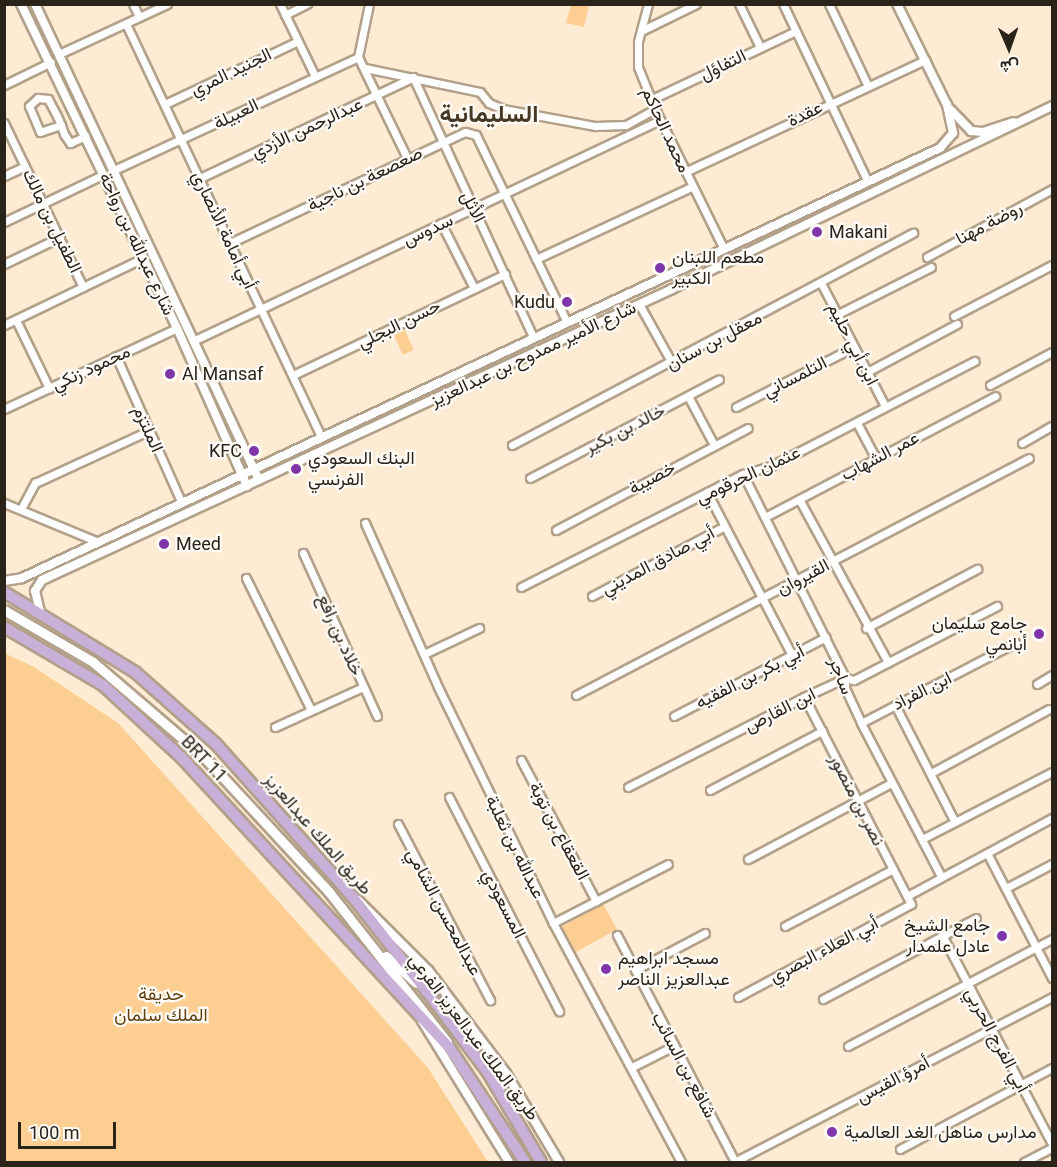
<!DOCTYPE html>
<html>
<head>
<meta charset="utf-8">
<style>
  body { margin:0 }
  #map { position:relative; width:1057px; height:1167px; overflow:hidden; background:#feebd4; font-family:Roboto,Vazirmatn,sans-serif }
  div>[style] { position:absolute }
  [style*='--x'] { left:calc(var(--x)*1px); top:calc(var(--y)*1px); width:calc(var(--w)*1px); rotate:calc(var(--a)*1deg) }
  .green>* { inset:0; background:#fdce92; transform-origin:0 0 }
  .roads { filter:drop-shadow(2px 0 #b2a08a) drop-shadow(-2px 0 #b2a08a) drop-shadow(0 2px #b2a08a) drop-shadow(0 -2px #b2a08a) }
  .minor>* { height:7px; margin:-3.5px; padding:0 3.5px; transform-origin:3.5px; border-radius:3.5px; background:#fff }
  .tertiary>* { height:8px; margin:-4px; padding:0 4px; transform-origin:4px; border-radius:4px; background:#fff }
  .secondary>* { height:9px; margin:-4.5px; padding:0 4.5px; transform-origin:4.5px; border-radius:4.5px; background:#fff }
  .primary>* { height:10px; margin:-5px; padding:0 5px; transform-origin:5px; border-radius:5px; background:#c8b0d9 }
  .dots>* { width:16px; height:16px; translate:-50% -50%; box-sizing:border-box; border:3px solid #fffbf6; border-radius:50% }
  span { translate:-50% -50%; white-space:nowrap; text-align:center; line-height:1.15; -webkit-text-stroke:4.5px #fffbf6; paint-order:stroke }
  .street-label { font-size:18px; color:#29231a }
  .poi-label { font-size:18px; color:#29231a }
  .left { translate:0 -50%; text-align:left }
  .right { translate:-100% -50%; text-align:right }
  .park-label { font-size:18px; color:#5e3f10 }
  .district-label { font-size:24px; color:#473825; font-weight:700 }
  .frame { position:absolute; inset:0; border:6px solid #29231a; pointer-events:none }
  .north { position:absolute; left:979px; top:18px; width:60px; height:60px; -webkit-text-stroke:4px #fffbf6; paint-order:stroke; rotate:178deg; font-size:16px; font-weight:700; line-height:24px; text-align:center; color:#29231a }
  .north::after { content:''; display:block; margin:auto; width:21px; height:27px; background:#29231a; clip-path:polygon(50% 0,100% 100%,50% 72%,0 100%) }
  .scale { position:absolute; left:18px; top:1122px; width:98px; height:27px; box-sizing:border-box; border:3px solid #29231a; border-top:0; padding-left:8px; font-size:18px; line-height:21px; white-space:nowrap; color:#29231a; -webkit-text-stroke:4px #fffbf6; paint-order:stroke }
</style>
</head>
<body>
<div id="map">
  <div class="green">
    <i style="clip-path:polygon(571px 5px,589px 5px,584px 27px,566px 23px)"></i>
    <i style="left:404px;top:328px;width:24px;height:12px;rotate:66deg"></i>
    <i style="clip-path:polygon(4px 653px,34px 667px,118px 723px,428px 1068px,488px 1162px,5px 1162px)"></i>
    <i style="left:603px;top:904px;width:29px;height:51px;rotate:61deg"></i>
  </div>
  <div class="roads">
    <div class="minor">
      <i style="--x:133;--y:4;--w:14;--a:65"></i>
      <i style="--x:280;--y:4;--w:80;--a:64.1"></i>
      <i style="--x:369;--y:4;--w:54;--a:101.7"></i>
      <i style="--x:358;--y:57;--w:112;--a:64.1"></i>
      <i style="--x:648;--y:4;--w:39;--a:105"></i>
      <i style="--x:638;--y:42;--w:25;--a:90"></i>
      <i style="--x:638;--y:67;--w:45;--a:68"></i>
      <i style="--x:655;--y:109;--w:156;--a:63.8"></i>
      <i style="--x:739;--y:4;--w:48;--a:64"></i>
      <i style="--x:783;--y:4;--w:195;--a:64.5"></i>
      <i style="--x:829;--y:4;--w:89;--a:64.6"></i>
      <i style="--x:285;--y:15;--w:25;--a:-27"></i>
      <i style="--x:126;--y:24;--w:457;--a:64.7"></i>
      <i style="--x:643;--y:30;--w:59;--a:-26.1"></i>
      <i style="--x:59;--y:54;--w:119;--a:-24.8"></i>
      <i style="--x:365;--y:68;--w:117;--a:11.8"></i>
      <i style="--x:480;--y:92;--w:14;--a:51"></i>
      <i style="--x:489;--y:103;--w:15;--a:23"></i>
      <i style="--x:503;--y:109;--w:94;--a:10.5"></i>
      <i style="--x:595;--y:126;--w:31;--a:-2"></i>
      <i style="--x:626;--y:125;--w:33;--a:-29"></i>
      <i style="--x:413;--y:77;--w:286;--a:65.2"></i>
      <i style="--x:4;--y:85;--w:52;--a:-26.1"></i>
      <i style="--x:650;--y:100;--w:161;--a:-25.3"></i>
      <i style="--x:165;--y:104;--w:147;--a:-25.3"></i>
      <i style="--x:4;--y:123;--w:182;--a:64.3"></i>
      <i style="--x:61;--y:125;--w:22;--a:162"></i>
      <i style="--x:40;--y:132;--w:28;--a:-113"></i>
      <i style="--x:29;--y:106;--w:12;--a:-42"></i>
      <i style="--x:38;--y:98;--w:10;--a:6"></i>
      <i style="--x:48;--y:99;--w:19;--a:62"></i>
      <i style="--x:57;--y:116;--w:10;--a:66"></i>
      <i style="--x:61;--y:125;--w:9;--a:72"></i>
      <i style="--x:64;--y:134;--w:11;--a:56"></i>
      <i style="--x:70;--y:143;--w:17;--a:-24"></i>
      <i style="--x:114;--y:170;--w:269;--a:-24.8"></i>
      <i style="--x:687;--y:171;--w:263;--a:-25"></i>
      <i style="--x:4;--y:176;--w:23;--a:-25"></i>
      <i style="--x:200;--y:178;--w:234;--a:-25.3"></i>
      <i style="--x:4;--y:222;--w:111;--a:-25.6"></i>
      <i style="--x:441;--y:223;--w:73;--a:63.1"></i>
      <i style="--x:230;--y:243;--w:260;--a:-25.3"></i>
      <i style="--x:465;--y:132;--w:11;--a:15"></i>
      <i style="--x:476;--y:135;--w:208;--a:64.1"></i>
      <i style="--x:927;--y:257;--w:142;--a:-28.5"></i>
      <i style="--x:536;--y:259;--w:171;--a:-24.9"></i>
      <i style="--x:4;--y:264;--w:62;--a:-25.7"></i>
      <i style="--x:821;--y:283;--w:139;--a:62.5"></i>
      <i style="--x:639;--y:304;--w:68;--a:60.8"></i>
      <i style="--x:838;--y:314;--w:104;--a:-26.8"></i>
      <i style="--x:954;--y:316;--w:110;--a:-27.5"></i>
      <i style="--x:16;--y:320;--w:76;--a:64.1"></i>
      <i style="--x:4;--y:325;--w:154;--a:-25.7"></i>
      <i style="--x:195;--y:340;--w:514;--a:-25.32"></i>
      <i style="--x:116;--y:356;--w:159;--a:65.9"></i>
      <i style="--x:867;--y:372;--w:102;--a:-28.1"></i>
      <i style="--x:293;--y:375;--w:235;--a:-25.5"></i>
      <i style="--x:990;--y:385;--w:70;--a:-28"></i>
      <i style="--x:688;--y:396;--w:55;--a:62"></i>
      <i style="--x:736;--y:407;--w:132;--a:-27"></i>
      <i style="--x:4;--y:409;--w:191;--a:-25.1"></i>
      <i style="--x:857;--y:423;--w:40;--a:62"></i>
      <i style="--x:1022;--y:443;--w:34;--a:-30"></i>
      <i style="--x:512;--y:445;--w:454;--a:-27.9"></i>
      <i style="--x:743;--y:474;--w:228;--a:63.4"></i>
      <i style="--x:845;--y:678;--w:10;--a:90"></i>
      <i style="--x:845;--y:688;--w:38;--a:65"></i>
      <i style="--x:861;--y:723;--w:173;--a:62.4"></i>
      <i style="--x:530;--y:478;--w:213;--a:-27.6"></i>
      <i style="--x:707;--y:492;--w:184;--a:62.5"></i>
      <i style="--x:799;--y:499;--w:186;--a:61.4"></i>
      <i style="--x:4;--y:503;--w:102;--a:22.5"></i>
      <i style="--x:21;--y:509;--w:30;--a:-62"></i>
      <i style="--x:35;--y:483;--w:124;--a:-24.7"></i>
      <i style="--x:765;--y:517;--w:260;--a:-27.7"></i>
      <i style="--x:365;--y:523;--w:180;--a:66"></i>
      <i style="--x:438;--y:687;--w:263;--a:64"></i>
      <i style="--x:553;--y:923;--w:271;--a:61.8"></i>
      <i style="--x:556;--y:530;--w:217;--a:-28"></i>
      <i style="--x:303;--y:553;--w:179;--a:65.6"></i>
      <i style="--x:246;--y:578;--w:147;--a:63.8"></i>
      <i style="--x:521;--y:587;--w:249;--a:-27"></i>
      <i style="--x:743;--y:474;--w:29;--a:-16"></i>
      <i style="--x:771;--y:466;--w:229;--a:-27.3"></i>
      <i style="--x:592;--y:596;--w:150;--a:-27.8"></i>
      <i style="--x:866;--y:628;--w:126;--a:-28"></i>
      <i style="--x:424;--y:654;--w:61;--a:-25.3"></i>
      <i style="--x:1037;--y:684;--w:17;--a:-31"></i>
      <i style="--x:576;--y:695;--w:511;--a:-27.62"></i>
      <i style="--x:895;--y:705;--w:131;--a:62.9"></i>
      <i style="--x:674;--y:716;--w:171;--a:-27.5"></i>
      <i style="--x:861;--y:723;--w:174;--a:-27.5"></i>
      <i style="--x:275;--y:727;--w:97;--a:-24.4"></i>
      <i style="--x:521;--y:760;--w:160;--a:62"></i>
      <i style="--x:931;--y:773;--w:134;--a:-28.5"></i>
      <i style="--x:628;--y:787;--w:198;--a:-27.1"></i>
      <i style="--x:804;--y:697;--w:45;--a:-24.9"></i>
      <i style="--x:845;--y:678;--w:9;--a:13"></i>
      <i style="--x:854;--y:680;--w:161;--a:-27.4"></i>
      <i style="--x:710;--y:790;--w:127;--a:-27.8"></i>
      <i style="--x:449;--y:797;--w:241;--a:62.8"></i>
      <i style="--x:398;--y:824;--w:199;--a:62.4"></i>
      <i style="--x:922;--y:839;--w:146;--a:-27.3"></i>
      <i style="--x:987;--y:853;--w:141;--a:62.5"></i>
      <i style="--x:748;--y:859;--w:162;--a:-28"></i>
      <i style="--x:1006;--y:888;--w:52;--a:-27.6"></i>
      <i style="--x:907;--y:896;--w:165;--a:-28.3"></i>
      <i style="--x:553;--y:923;--w:129;--a:-27.2"></i>
      <i style="--x:785;--y:926;--w:122;--a:-27.8"></i>
      <i style="--x:617;--y:935;--w:256;--a:62.5"></i>
      <i style="--x:942;--y:935;--w:236;--a:62.2"></i>
      <i style="--x:635;--y:970;--w:79;--a:-27.9"></i>
      <i style="--x:738;--y:997;--w:196;--a:-28.3"></i>
      <i style="--x:911;--y:904;--w:233;--a:-117.3"></i>
      <i style="--x:823;--y:999;--w:173;--a:-27.9"></i>
      <i style="--x:848;--y:1046;--w:230;--a:-27.7"></i>
      <i style="--x:632;--y:1067;--w:47;--a:-26.6"></i>
      <i style="--x:900;--y:1149;--w:172;--a:-28.1"></i>
      <i style="--x:734;--y:1162;--w:358;--a:-27.4"></i>
      <i style="--x:1024;--y:1162;--w:31;--a:-27"></i>
    </div>
    <div class="tertiary">
      <i style="--x:21;--y:4;--w:360;--a:64.3"></i>
      <i style="--x:177;--y:328;--w:173;--a:66.1"></i>
      <i style="--x:35;--y:4;--w:526;--a:64.8"></i>
      <i style="--x:949;--y:108;--w:32;--a:46"></i>
      <i style="--x:971;--y:131;--w:12;--a:5"></i>
      <i style="--x:983;--y:132;--w:32;--a:-18"></i>
      <i style="--x:4;--y:581;--w:18;--a:-9"></i>
      <i style="--x:22;--y:578;--w:1014;--a:-25.1"></i>
      <i style="--x:940;--y:148;--w:20;--a:-49"></i>
      <i style="--x:953;--y:133;--w:29;--a:-102"></i>
      <i style="--x:947;--y:105;--w:113;--a:-116.3"></i>
      <i style="--x:40;--y:612;--w:22;--a:-103"></i>
      <i style="--x:35;--y:591;--w:13;--a:-58"></i>
      <i style="--x:42;--y:580;--w:694;--a:-24.79"></i>
      <i style="--x:672;--y:289;--w:422;--a:-25.7"></i>
      <i style="--x:358;--y:900;--w:99;--a:45"></i>
      <i style="--x:428;--y:970;--w:129;--a:52.9"></i>
      <i style="--x:506;--y:1073;--w:104;--a:59.2"></i>
      <i style="--x:422;--y:1021;--w:166;--a:58.3"></i>
    </div>
    <div class="secondary">
      <i style="--x:4;--y:610;--w:103;--a:30.3"></i>
      <i style="--x:93;--y:662;--w:149;--a:40.6"></i>
      <i style="--x:206;--y:759;--w:181;--a:47.2"></i>
      <i style="--x:329;--y:892;--w:191;--a:51.8"></i>
      <i style="--x:386;--y:956;--w:40;--a:42"></i>
    </div>
    <div class="primary">
      <i style="--x:4;--y:592;--w:153;--a:31.4"></i>
      <i style="--x:135;--y:672;--w:108;--a:41.6"></i>
      <i style="--x:216;--y:744;--w:204;--a:48.2"></i>
      <i style="--x:352;--y:896;--w:123;--a:51.9"></i>
      <i style="--x:428;--y:993;--w:98;--a:52.9"></i>
      <i style="--x:487;--y:1071;--w:106;--a:59.3"></i>
      <i style="--x:4;--y:627;--w:115;--a:30.4"></i>
      <i style="--x:103;--y:685;--w:108;--a:42.7"></i>
      <i style="--x:182;--y:758;--w:393;--a:47.3"></i>
      <i style="--x:449;--y:1047;--w:138;--a:56.5"></i>
    </div>
  </div>
  <div class="dots">
    <i style="left:817px;top:232px;background:#7f36a9"></i>
    <i style="left:660px;top:268px;background:#7f36a9"></i>
    <i style="left:567px;top:302px;background:#7f36a9"></i>
    <i style="left:170px;top:374px;background:#7f36a9"></i>
    <i style="left:254px;top:451px;background:#7f36a9"></i>
    <i style="left:296px;top:469px;background:#7f36a9"></i>
    <i style="left:164px;top:544px;background:#7f36a9"></i>
    <i style="left:1039px;top:634px;background:#7f36a9"></i>
    <i style="left:1002px;top:936px;background:#7f36a9"></i>
    <i style="left:606px;top:969px;background:#7f36a9"></i>
    <i style="left:832px;top:1132px;background:#7f36a9"></i>
  </div>
  <div class="street-label">
    <span style="left:723px;top:65px;rotate:-26deg">التفاؤل</span>
    <span style="left:231px;top:72px;rotate:-26deg">الجنيد المري</span>
    <span style="left:236px;top:114px;rotate:-26deg">العبيلة</span>
    <span style="left:805px;top:114px;rotate:-26deg">عقدة</span>
    <span style="left:307px;top:128px;rotate:-25deg">عبدالرحمن الأزدي</span>
    <span style="left:666px;top:130px;rotate:65deg">محمد الحاكم</span>
    <span style="left:365px;top:179px;rotate:-26deg">صعصعة بن ناجية</span>
    <span style="left:473px;top:207px;rotate:63deg">الأثل</span>
    <span style="left:52px;top:221px;rotate:64deg">الطفيل بن مالك</span>
    <span style="left:989px;top:223px;rotate:-28deg">روضة مهنا</span>
    <span style="left:224px;top:230px;rotate:65deg">أبي أمامة الأنصاري</span>
    <span style="left:428px;top:230px;rotate:-25deg">سدوس</span>
    <span style="left:137px;top:244px;rotate:65deg">شارع عبدالله بن رواحة</span>
    <span style="left:399px;top:324px;rotate:-26deg">حسن البجلي</span>
    <span style="left:714px;top:341px;rotate:-28deg">معقل بن سنان</span>
    <span style="left:853px;top:344px;rotate:63deg">ابن أبي حليم</span>
    <span style="left:533px;top:354px;rotate:-25deg">شارع الأمير ممدوح بن عبدالعزيز</span>
    <span style="left:91px;top:368px;rotate:-25deg">محمود زنكي</span>
    <span style="left:795px;top:377px;rotate:-27deg">التلمساني</span>
    <span style="left:148px;top:429px;rotate:66deg">الملتزم</span>
    <span style="left:625px;top:429px;rotate:-27deg">خالد بن بكير</span>
    <span style="left:880px;top:456px;rotate:-28deg">عمر الشهاب</span>
    <span style="left:748px;top:475px;rotate:-25deg">عثمان الحرقومي</span>
    <span style="left:652px;top:478px;rotate:-28deg">خصيبة</span>
    <span style="left:658px;top:561px;rotate:-28deg">أبي صادق المديني</span>
    <span style="left:803px;top:577px;rotate:-28deg">القيروان</span>
    <span style="left:340px;top:635px;rotate:66deg">خلاد بن رافع</span>
    <span style="left:841px;top:676px;rotate:69deg">ساجر</span>
    <span style="left:750px;top:677px;rotate:-27deg">أبي بكر بن الفقيه</span>
    <span style="left:922px;top:691px;rotate:-27deg">ابن الفراد</span>
    <span style="left:780px;top:710px;rotate:-27deg">ابن القارص</span>
    <span style="left:204px;top:759px;rotate:46deg">BRT 11</span>
    <span style="left:857px;top:800px;rotate:63deg">نصر بن منصور</span>
    <span style="left:559px;top:831px;rotate:62deg">القعقاع بن توبة</span>
    <span style="left:318px;top:834px;rotate:49deg">طريق الملك عبدالعزيز</span>
    <span style="left:515px;top:847px;rotate:64deg">عبدالله بن ثعلبة</span>
    <span style="left:504px;top:904px;rotate:63deg">المسعودي</span>
    <span style="left:444px;top:912px;rotate:62deg">عبدالمحسن الشامي</span>
    <span style="left:824px;top:950px;rotate:-28deg">أبي العلاء البصري</span>
    <span style="left:474px;top:1037px;rotate:53deg">طريق الملك عبدالعزيز الفرعي</span>
    <span style="left:997px;top:1040px;rotate:62deg">أبي الفرج الحربي</span>
    <span style="left:684px;top:1065px;rotate:62deg">شافع بن السائب</span>
    <span style="left:893px;top:1080px;rotate:-28deg">أمرؤ القيس</span>
  </div>
  <div class="poi-label">
    <span class="left" style="left:829px;top:232px">Makani</span>
    <span class="left" style="left:672px;top:268px">مطعم اللبنان<br>الكبير</span>
    <span class="right" style="left:555px;top:302px">Kudu</span>
    <span class="left" style="left:182px;top:374px">Al Mansaf</span>
    <span class="right" style="left:242px;top:451px">KFC</span>
    <span class="left" style="left:308px;top:469px">البنك السعودي<br>الفرنسي</span>
    <span class="left" style="left:176px;top:544px">Meed</span>
    <span class="right" style="left:1027px;top:634px">جامع سليمان<br>أبانمي</span>
    <span class="right" style="left:990px;top:936px">جامع الشيخ<br>عادل علمدار</span>
    <span class="left" style="left:618px;top:969px">مسجد ابراهيم<br>عبدالعزيز الناصر</span>
    <span class="left" style="left:844px;top:1132px">مدارس مناهل الغد العالمية</span>
  </div>
  <div class="park-label">
    <span style="left:161px;top:1005px">حديقة<br>الملك سلمان</span>
  </div>
  <div class="district-label">
    <span style="left:489px;top:115px">السليمانية</span>
  </div>
  <div class="frame"></div>
  <div class="north">ش</div>
  <div class="scale">100 m</div>
</div>
</body>
</html>
